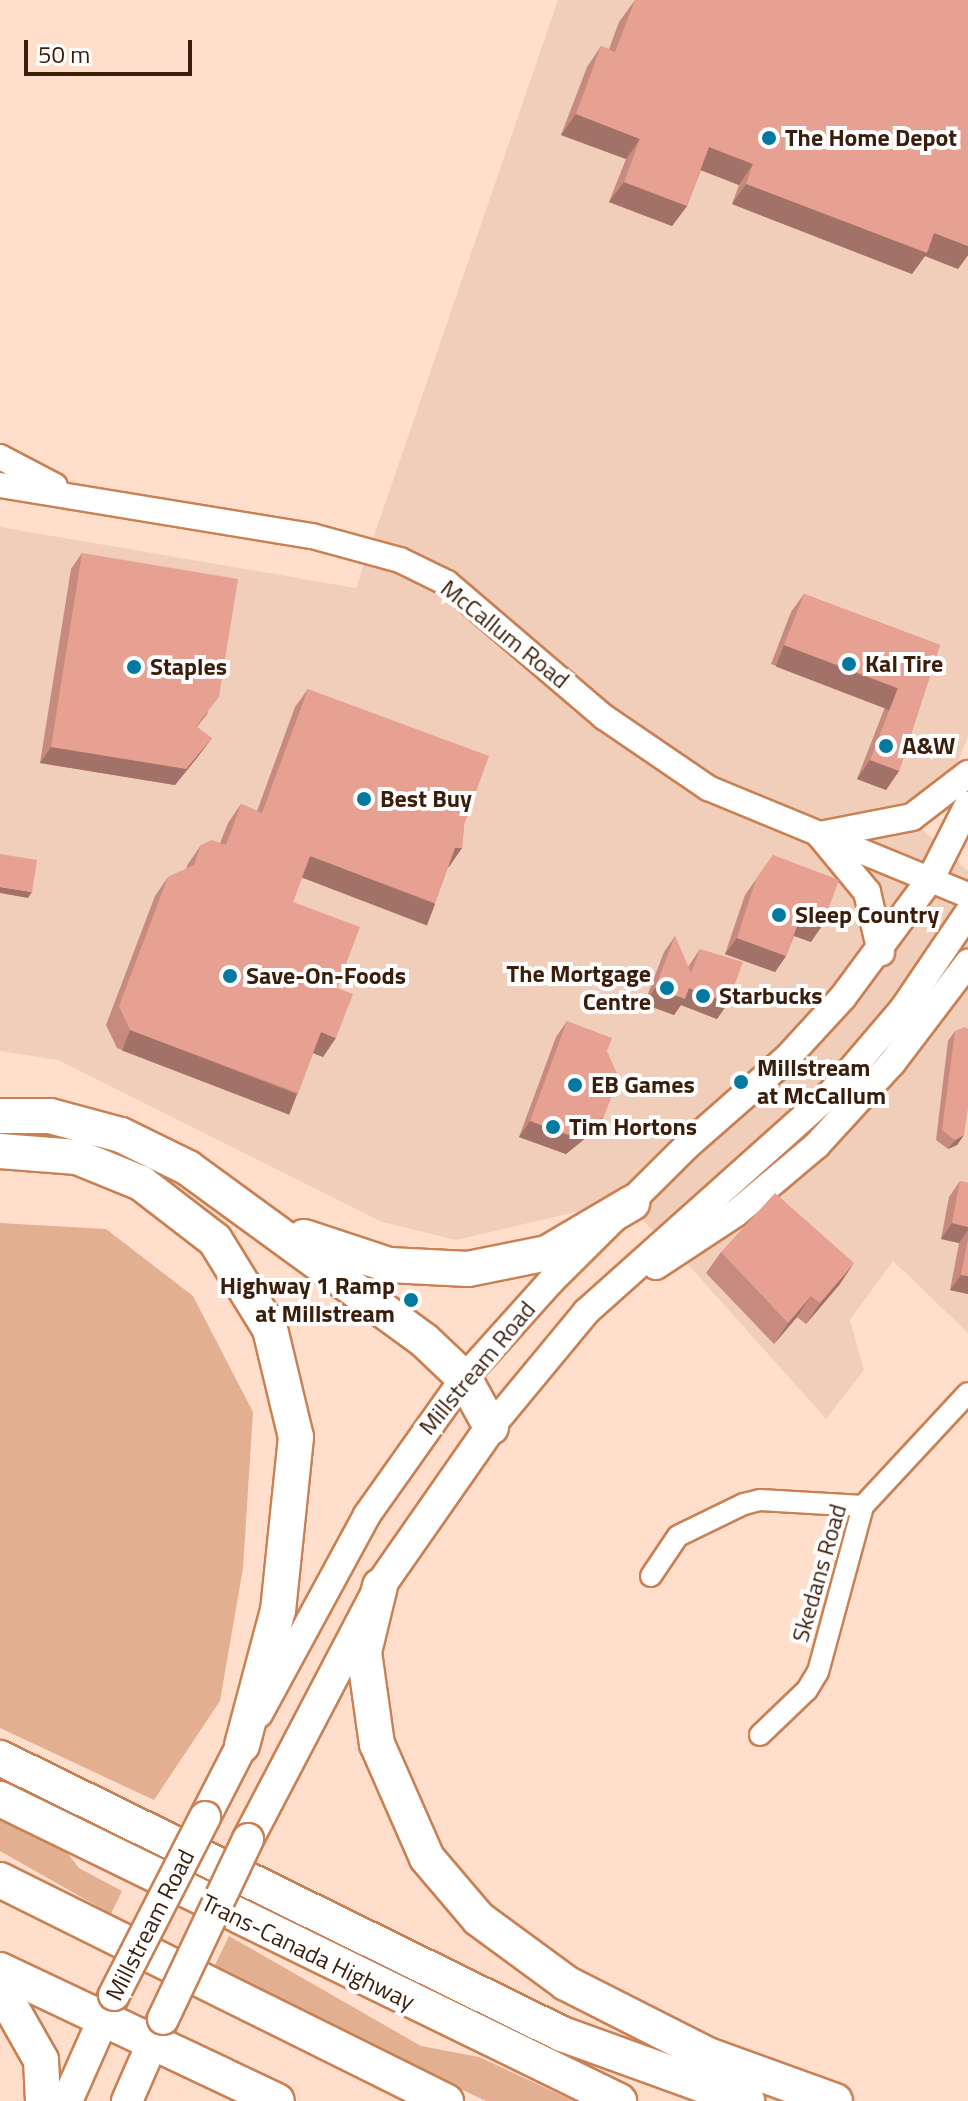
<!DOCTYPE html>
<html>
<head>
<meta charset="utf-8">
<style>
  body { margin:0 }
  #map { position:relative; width:968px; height:2101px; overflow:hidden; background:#ffdfcc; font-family:"Titillium Web",sans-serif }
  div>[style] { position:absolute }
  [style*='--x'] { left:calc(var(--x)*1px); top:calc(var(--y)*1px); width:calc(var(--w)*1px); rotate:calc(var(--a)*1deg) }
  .built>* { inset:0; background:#f1ceba }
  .green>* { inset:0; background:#e2af91 }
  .roads { filter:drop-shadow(2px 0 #c98154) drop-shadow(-2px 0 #c98154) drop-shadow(0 2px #c98154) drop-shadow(0 -2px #c98154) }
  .minor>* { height:20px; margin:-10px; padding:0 10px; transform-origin:10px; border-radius:10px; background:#fff }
  .tertiary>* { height:24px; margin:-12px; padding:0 12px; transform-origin:12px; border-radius:12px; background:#fff }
  .secondary>* { height:26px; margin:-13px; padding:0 13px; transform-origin:13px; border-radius:13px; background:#fff }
  .primary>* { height:30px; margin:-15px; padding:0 15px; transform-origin:15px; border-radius:15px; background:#fff }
  .motorway>* { height:34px; margin:-17px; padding:0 17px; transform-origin:17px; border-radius:17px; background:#fff }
  .bridges { filter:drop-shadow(2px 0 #c98154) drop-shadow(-2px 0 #c98154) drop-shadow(0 2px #c98154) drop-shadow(0 -2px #c98154) }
  .primary-bridge>* { height:30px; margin:-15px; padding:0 15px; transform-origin:15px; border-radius:15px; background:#fff }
  .wall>* { inset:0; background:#c78a7e }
  .shaded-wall>* { inset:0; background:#a27167; transform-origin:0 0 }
  .building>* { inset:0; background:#e7a193 }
  .dots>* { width:22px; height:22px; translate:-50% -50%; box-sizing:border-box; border:4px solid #fff; border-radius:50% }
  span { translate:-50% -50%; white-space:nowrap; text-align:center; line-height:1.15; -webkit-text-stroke:8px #fff; paint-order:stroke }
  .poi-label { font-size:24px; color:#3a1d0a; font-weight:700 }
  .left { translate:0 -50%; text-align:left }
  .right { translate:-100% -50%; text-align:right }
  .street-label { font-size:24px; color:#3a1d0a }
  .scale { position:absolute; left:24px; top:40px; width:168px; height:36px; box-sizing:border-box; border:4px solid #3a1d0a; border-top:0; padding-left:10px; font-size:24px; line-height:28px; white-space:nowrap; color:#3a1d0a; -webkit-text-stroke:6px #fff; paint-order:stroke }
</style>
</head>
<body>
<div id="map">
  <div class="built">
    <i style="clip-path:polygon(558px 0,968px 0,968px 736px,942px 803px,921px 828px,968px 871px,968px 1333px,893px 1261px,850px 1320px,864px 1370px,826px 1419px,692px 1269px,623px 1201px,456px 1240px,382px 1222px,58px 1060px,0 1051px,0 527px,356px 588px)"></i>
  </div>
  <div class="green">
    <i style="clip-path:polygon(0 1223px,106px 1229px,193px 1296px,253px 1412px,243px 1568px,220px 1701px,154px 1800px,0 1728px)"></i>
    <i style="clip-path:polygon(0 1819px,65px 1850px,79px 1868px,122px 1891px,111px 1914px,0 1851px)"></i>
    <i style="clip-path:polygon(229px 1936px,421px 2046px,479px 2057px,574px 2101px,486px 2101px,372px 2047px,214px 1967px)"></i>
  </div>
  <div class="roads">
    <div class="minor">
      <i style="--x:651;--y:1576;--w:48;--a:-56"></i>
      <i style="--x:678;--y:1536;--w:73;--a:-25.9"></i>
      <i style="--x:744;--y:1504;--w:16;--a:-14"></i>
      <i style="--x:760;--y:1500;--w:103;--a:3.3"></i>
      <i style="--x:760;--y:1735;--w:65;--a:-43.8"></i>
      <i style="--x:807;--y:1690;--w:21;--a:-59"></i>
      <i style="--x:818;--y:1672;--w:172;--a:-74.8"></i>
      <i style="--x:863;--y:1506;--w:154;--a:-47.1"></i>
    </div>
    <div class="tertiary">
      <i style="--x:0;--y:457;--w:62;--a:27.8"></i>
      <i style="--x:0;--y:485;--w:316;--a:9.3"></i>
      <i style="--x:312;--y:536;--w:91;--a:15.3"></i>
      <i style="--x:400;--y:560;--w:52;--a:26.1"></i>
      <i style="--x:447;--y:583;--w:206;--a:40.5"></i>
      <i style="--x:604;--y:717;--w:126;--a:34.3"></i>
      <i style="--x:708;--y:788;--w:281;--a:22.4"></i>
    </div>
    <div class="secondary">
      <i style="--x:820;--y:835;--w:94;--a:-11.1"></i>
      <i style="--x:912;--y:817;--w:71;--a:-37.5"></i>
      <i style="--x:820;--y:835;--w:74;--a:50.5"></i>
      <i style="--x:867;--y:892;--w:62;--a:76.9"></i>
      <i style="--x:656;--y:1266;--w:95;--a:-33.4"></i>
      <i style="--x:735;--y:1214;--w:107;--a:-40.1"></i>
      <i style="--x:817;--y:1145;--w:111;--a:-47.6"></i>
      <i style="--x:892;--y:1063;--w:126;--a:-52.8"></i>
      <i style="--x:491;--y:1427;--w:149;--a:-50.4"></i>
      <i style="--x:586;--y:1312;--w:331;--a:-41.8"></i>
      <i style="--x:833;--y:1091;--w:108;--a:-49.5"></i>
      <i style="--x:903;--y:1009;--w:116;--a:-55.9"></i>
      <i style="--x:259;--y:1714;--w:226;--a:-61.5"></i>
      <i style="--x:367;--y:1515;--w:168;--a:-54.7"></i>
      <i style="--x:464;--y:1378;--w:130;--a:-48.1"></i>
      <i style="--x:551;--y:1281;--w:193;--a:-44.8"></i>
      <i style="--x:688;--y:1145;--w:132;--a:-41.3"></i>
      <i style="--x:787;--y:1058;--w:83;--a:-47.4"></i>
      <i style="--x:843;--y:997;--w:148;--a:-53.5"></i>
      <i style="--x:931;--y:878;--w:82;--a:-63.1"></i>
    </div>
    <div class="primary">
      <i style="--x:205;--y:1817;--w:81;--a:-62.8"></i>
      <i style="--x:248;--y:1839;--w:285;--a:-62.4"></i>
      <i style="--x:380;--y:1586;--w:194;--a:-55.1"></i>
      <i style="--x:67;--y:2101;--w:114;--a:-66.1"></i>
      <i style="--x:127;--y:2101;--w:87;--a:-66.4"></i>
    </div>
    <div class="motorway">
      <i style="--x:0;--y:1116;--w:50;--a:0"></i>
      <i style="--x:50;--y:1116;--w:73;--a:15"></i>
      <i style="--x:121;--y:1135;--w:75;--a:26.2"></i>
      <i style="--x:188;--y:1168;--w:293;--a:36.1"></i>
      <i style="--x:425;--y:1341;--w:54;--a:43.5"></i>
      <i style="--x:464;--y:1378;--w:56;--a:61.1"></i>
      <i style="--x:0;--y:1151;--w:77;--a:4.5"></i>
      <i style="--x:77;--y:1157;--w:69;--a:22.1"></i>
      <i style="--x:141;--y:1183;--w:93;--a:37.6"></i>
      <i style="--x:215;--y:1240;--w:105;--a:58.3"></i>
      <i style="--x:270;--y:1329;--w:111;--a:76.5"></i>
      <i style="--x:296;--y:1437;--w:174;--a:95.9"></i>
      <i style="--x:278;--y:1610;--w:140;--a:104.9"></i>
      <i style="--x:304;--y:1237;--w:89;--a:18.2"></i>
      <i style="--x:389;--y:1265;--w:79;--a:2.9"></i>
      <i style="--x:468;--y:1269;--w:81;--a:-11.4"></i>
      <i style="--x:547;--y:1253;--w:99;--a:-30.5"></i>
      <i style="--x:380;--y:1586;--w:68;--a:103.6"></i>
      <i style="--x:364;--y:1652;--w:93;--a:82"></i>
      <i style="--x:377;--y:1744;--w:124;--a:66.3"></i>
      <i style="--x:427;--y:1858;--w:80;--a:49.6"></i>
      <i style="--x:479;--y:1919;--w:108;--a:36.3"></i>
      <i style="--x:566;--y:1983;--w:159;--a:26.9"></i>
      <i style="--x:708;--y:2055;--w:135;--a:19.9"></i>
      <i style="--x:0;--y:1758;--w:626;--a:26.16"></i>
      <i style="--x:562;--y:2034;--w:197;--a:19.9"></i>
      <i style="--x:0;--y:1799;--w:689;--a:26.01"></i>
      <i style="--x:0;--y:1880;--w:498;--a:26.4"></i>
      <i style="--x:0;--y:1970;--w:306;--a:25.3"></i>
      <i style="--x:0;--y:1998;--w:14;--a:39"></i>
      <i style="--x:11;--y:2007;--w:61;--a:60.5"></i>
      <i style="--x:41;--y:2060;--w:41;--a:87.2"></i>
    </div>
  </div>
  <div class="bridges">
    <div class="primary-bridge">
      <i style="--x:114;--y:1995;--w:200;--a:-62.9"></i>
      <i style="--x:163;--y:2019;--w:199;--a:-64.7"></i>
    </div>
  </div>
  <div class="wall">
    <i style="clip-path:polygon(635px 0,968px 0,968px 255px,958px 269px,925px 256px,912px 274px,732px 204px,739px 185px,701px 170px,687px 206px,672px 226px,609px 202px,626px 159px,561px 135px,587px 67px,601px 46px,609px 49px,619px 22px)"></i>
    <i style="clip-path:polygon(82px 553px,208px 713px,197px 727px,200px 754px,175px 785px,40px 763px,71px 569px)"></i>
    <i style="clip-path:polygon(804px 594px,940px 645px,899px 771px,886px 790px,857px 779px,885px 707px,771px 664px,791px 612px)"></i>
    <i style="clip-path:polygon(308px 689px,464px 825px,462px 848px,448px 867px,435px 903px,422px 922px,302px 877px,293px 902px,337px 988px,323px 1057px,313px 1053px,298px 1093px,285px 1112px,117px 1048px,106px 1025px,155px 896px,168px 877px,186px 869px,188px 864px,201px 845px,220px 843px,228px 823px,241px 804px,257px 811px,295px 707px)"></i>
    <i style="clip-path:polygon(773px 855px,811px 942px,794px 936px,786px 956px,775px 972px,725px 954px,745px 895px)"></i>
    <i style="clip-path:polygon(675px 936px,688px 967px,700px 949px,728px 1003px,717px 1019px,681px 1005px,674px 1015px,644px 1004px,664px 952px)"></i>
    <i style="clip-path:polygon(567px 1021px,607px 1051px,593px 1132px,566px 1154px,519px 1137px,556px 1037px)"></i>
    <i style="clip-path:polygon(955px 1031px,964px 1135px,957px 1145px,948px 1149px,936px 1140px,948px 1041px)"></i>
    <i style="clip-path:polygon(960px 1181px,968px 1183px,968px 1294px,950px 1290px,959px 1243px,941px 1239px,949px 1197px)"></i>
    <i style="clip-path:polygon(721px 1252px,840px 1284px,806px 1324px,797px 1317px,774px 1344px,706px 1273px)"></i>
  </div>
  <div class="shaded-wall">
    <i style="clip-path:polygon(576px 114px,640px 139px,626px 159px,561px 135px)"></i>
    <i style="clip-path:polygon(709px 147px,753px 164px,739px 185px,695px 168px)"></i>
    <i style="clip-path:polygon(624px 182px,687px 206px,672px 226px,609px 202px)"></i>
    <i style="clip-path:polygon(746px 184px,934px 233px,968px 246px,968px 255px,958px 269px,925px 256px,912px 274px,732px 204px)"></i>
    <i style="left:784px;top:645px;width:122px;height:23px;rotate:21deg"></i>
    <i style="clip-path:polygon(212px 738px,200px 754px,175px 785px,40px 763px,51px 747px)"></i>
    <i style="clip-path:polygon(870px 760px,899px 771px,886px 790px,857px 779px)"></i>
    <i style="clip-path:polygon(455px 848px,462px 848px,449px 867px,442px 866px)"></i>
    <i style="left:310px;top:856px;width:134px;height:23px;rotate:21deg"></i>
    <i style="clip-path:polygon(0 887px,32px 892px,28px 898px,0 893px)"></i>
    <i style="clip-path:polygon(800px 918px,822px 926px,811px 942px,789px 934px)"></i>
    <i style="clip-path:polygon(737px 938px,786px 956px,775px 972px,725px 954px)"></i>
    <i style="clip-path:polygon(655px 988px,689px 988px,728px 1003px,717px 1019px,681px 1005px,674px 1015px,644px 1004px)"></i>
    <i style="left:130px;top:1030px;width:179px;height:22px;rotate:21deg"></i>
    <i style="clip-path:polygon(321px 1032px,336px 1038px,323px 1057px,308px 1051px)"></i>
    <i style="clip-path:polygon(604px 1116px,593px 1132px,566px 1154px,519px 1137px,530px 1121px)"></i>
    <i style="clip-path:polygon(964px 1135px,957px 1145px,948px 1149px,955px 1140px)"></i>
    <i style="clip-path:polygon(952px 1223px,968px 1227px,968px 1230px,959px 1243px,941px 1239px)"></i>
    <i style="clip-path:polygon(854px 1263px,840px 1284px,806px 1324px,820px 1303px)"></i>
    <i style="clip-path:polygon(961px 1275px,968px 1276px,968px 1294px,950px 1290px)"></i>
    <i style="clip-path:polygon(811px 1296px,797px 1317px,774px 1344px,788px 1323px)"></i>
  </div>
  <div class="building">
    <i style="clip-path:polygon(635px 0,968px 0,968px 246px,934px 233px,927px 253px,746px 184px,753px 164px,709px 147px,687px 206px,624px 182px,640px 139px,576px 114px,601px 46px,615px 52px)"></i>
    <i style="clip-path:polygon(82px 553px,238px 579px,219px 697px,196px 726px,212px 738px,186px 769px,51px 747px)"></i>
    <i style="clip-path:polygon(804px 594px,940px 645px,899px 771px,870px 760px,898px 688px,784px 645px)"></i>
    <i style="clip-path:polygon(308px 689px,489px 756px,464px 825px,462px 848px,455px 848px,435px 903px,310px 856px,293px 902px,360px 927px,337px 988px,353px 994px,336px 1038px,321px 1032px,298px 1093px,130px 1030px,119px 1006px,168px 877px,194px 865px,201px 845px,212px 840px,226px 845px,241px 804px,262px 813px)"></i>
    <i style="clip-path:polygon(0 854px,37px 860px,32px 892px,0 887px)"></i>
    <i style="clip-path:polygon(773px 855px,839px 880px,822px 926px,800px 918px,786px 956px,737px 938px,756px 879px)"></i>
    <i style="clip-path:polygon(675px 936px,691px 973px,700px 949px,743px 962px,728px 1003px,689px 988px,685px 999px,655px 988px)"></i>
    <i style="clip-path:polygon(567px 1021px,612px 1038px,607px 1051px,619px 1078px,604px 1116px,577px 1138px,530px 1121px)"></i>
    <i style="clip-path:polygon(965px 1027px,968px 1029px,968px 1108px,964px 1135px,955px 1140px,942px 1130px,955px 1031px)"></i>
    <i style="clip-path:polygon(960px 1181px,968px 1183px,968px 1227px,952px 1223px)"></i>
    <i style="clip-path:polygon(775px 1193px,854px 1263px,820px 1303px,811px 1296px,788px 1323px,721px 1252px)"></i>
    <i style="clip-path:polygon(968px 1239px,968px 1276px,961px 1275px)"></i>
  </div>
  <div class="dots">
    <i style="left:769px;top:138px;background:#0378a1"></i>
    <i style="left:849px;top:664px;background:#0378a1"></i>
    <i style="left:134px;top:667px;background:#0378a1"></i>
    <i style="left:886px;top:746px;background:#0378a1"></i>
    <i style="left:364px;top:799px;background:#0378a1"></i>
    <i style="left:779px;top:915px;background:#0378a1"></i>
    <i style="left:230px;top:976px;background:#0378a1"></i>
    <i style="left:667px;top:988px;background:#0378a1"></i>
    <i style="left:703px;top:996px;background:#0378a1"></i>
    <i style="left:741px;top:1082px;background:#0378a1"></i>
    <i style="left:575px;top:1085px;background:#0378a1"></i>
    <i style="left:553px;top:1127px;background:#0378a1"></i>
    <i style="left:411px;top:1300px;background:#0378a1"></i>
  </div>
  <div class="poi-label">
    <span class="left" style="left:785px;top:138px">The Home Depot</span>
    <span class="left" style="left:865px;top:664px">Kal Tire</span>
    <span class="left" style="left:150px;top:667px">Staples</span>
    <span class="left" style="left:902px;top:746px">A&amp;W</span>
    <span class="left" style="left:380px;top:799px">Best Buy</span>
    <span class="left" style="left:795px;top:915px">Sleep Country</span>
    <span class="right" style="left:651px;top:988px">The Mortgage<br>Centre</span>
    <span class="left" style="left:246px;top:976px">Save-On-Foods</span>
    <span class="left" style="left:719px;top:996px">Starbucks</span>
    <span class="left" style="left:757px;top:1082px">Millstream<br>at McCallum</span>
    <span class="left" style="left:591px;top:1085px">EB Games</span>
    <span class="left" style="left:569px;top:1127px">Tim Hortons</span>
    <span class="right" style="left:395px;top:1300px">Highway 1 Ramp<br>at Millstream</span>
  </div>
  <div class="street-label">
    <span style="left:505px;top:634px;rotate:39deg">McCallum Road</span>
    <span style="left:477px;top:1368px;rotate:-50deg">Millstream Road</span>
    <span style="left:819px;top:1573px;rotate:-74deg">Skedans Road</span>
    <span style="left:150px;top:1925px;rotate:-63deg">Millstream Road</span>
    <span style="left:308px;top:1952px;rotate:26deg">Trans-Canada Highway</span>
  </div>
  <div class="scale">50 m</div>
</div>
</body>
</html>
